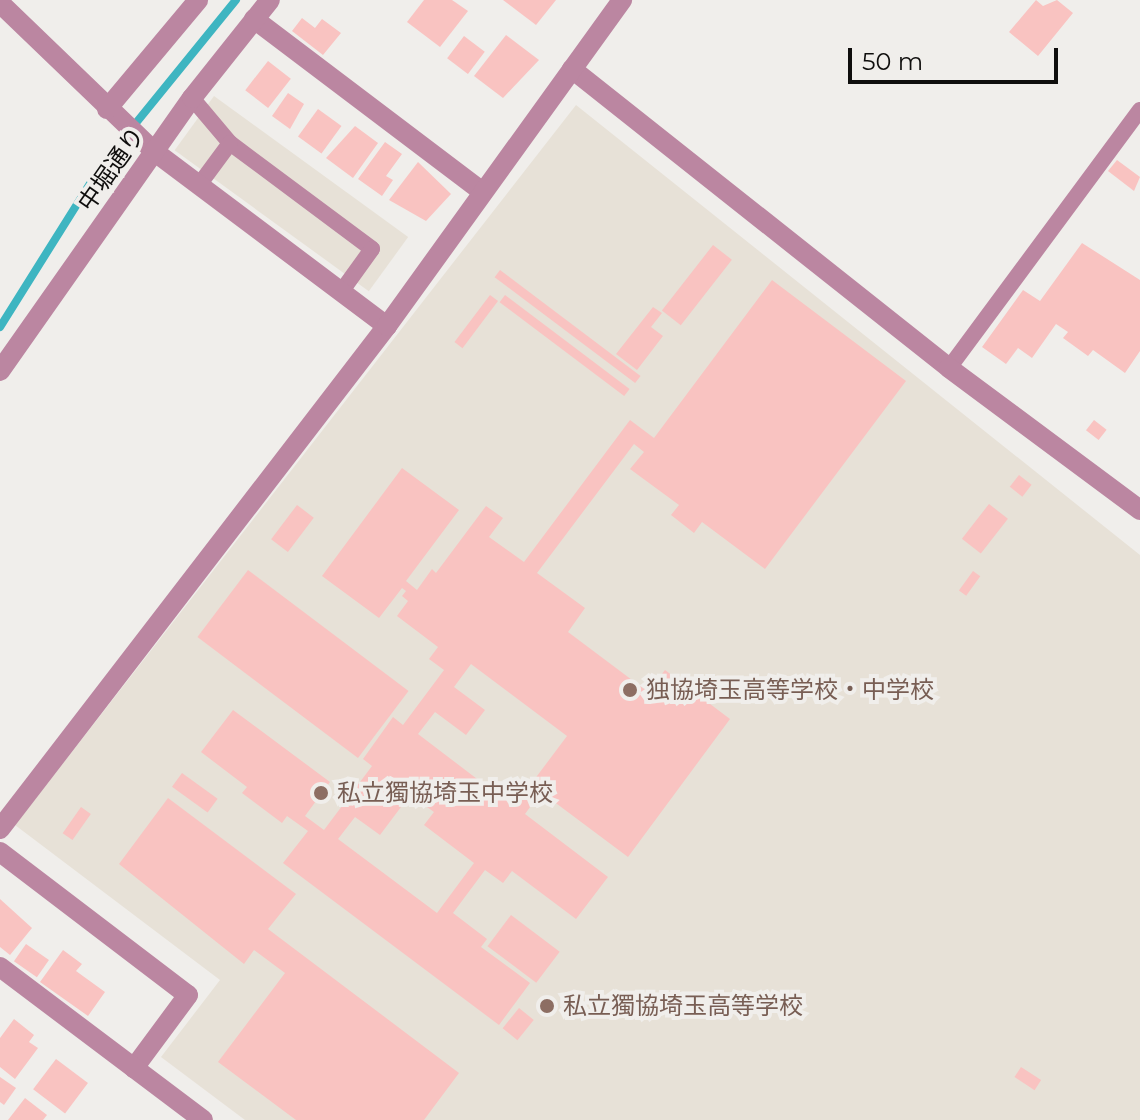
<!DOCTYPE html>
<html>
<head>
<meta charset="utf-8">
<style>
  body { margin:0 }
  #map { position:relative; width:1140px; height:1120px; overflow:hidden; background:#f0eeeb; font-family:Montserrat,"Noto Sans JP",sans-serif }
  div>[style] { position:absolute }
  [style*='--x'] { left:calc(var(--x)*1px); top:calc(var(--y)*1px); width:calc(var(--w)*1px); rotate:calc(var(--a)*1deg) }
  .built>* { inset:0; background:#e7e1d7; transform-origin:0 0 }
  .stream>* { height:8px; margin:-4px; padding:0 4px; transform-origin:4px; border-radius:4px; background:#3eb5c1 }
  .building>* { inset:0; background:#f9c3c1; transform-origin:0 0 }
  .service>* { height:16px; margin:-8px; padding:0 8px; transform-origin:8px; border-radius:8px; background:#bb86a1 }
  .minor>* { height:20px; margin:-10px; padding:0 10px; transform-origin:10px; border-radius:10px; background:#bb86a1 }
  .tertiary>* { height:20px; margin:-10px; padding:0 10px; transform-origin:10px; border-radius:10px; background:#bb86a1 }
  .dots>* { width:22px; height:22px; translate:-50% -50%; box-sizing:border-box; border:4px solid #f0eeeb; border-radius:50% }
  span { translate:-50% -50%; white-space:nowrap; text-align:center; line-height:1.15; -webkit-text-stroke:8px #f0eeeb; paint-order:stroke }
  .street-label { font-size:24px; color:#0f0e0d }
  .education-label { font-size:24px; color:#785e54 }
  .left { translate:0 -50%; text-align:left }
  .scale { position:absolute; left:848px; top:48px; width:210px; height:36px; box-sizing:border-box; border:4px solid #0f0e0d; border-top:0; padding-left:10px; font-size:24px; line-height:28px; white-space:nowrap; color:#0f0e0d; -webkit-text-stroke:6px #f0eeeb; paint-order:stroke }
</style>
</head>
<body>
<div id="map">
  <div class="built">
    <i style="left:214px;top:96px;width:240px;height:67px;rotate:36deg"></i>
    <i style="clip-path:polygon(576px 105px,1140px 555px,1140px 1120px,245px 1120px,161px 1057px,220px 980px,15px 825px)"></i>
  </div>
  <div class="stream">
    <i style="--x:0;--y:327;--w:190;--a:-57.9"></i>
    <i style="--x:101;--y:166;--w:214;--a:-50.9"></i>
  </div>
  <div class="building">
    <i style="clip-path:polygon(424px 0,452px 0,468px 11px,440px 47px,407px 22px)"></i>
    <i style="clip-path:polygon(503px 0,556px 0,536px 25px)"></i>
    <i style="clip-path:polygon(1036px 0,1043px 6px,1057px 0,1073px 13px,1038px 56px,1009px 32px)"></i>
    <i style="clip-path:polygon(302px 18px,315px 28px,322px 19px,341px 33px,323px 55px,292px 31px)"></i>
    <i style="clip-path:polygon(506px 35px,539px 60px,503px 98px,474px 76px)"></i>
    <i style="left:464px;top:36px;width:26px;height:28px;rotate:37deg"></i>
    <i style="left:268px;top:61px;width:29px;height:37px;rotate:38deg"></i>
    <i style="clip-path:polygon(288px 93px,304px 104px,290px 129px,272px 116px)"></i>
    <i style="left:318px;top:109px;width:29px;height:34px;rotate:36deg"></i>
    <i style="clip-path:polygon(355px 126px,378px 143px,353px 178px,326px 158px)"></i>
    <i style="clip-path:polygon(385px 142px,402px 154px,386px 176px,393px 180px,382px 196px,358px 179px)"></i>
    <i style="clip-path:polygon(1117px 160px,1140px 177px,1134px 191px,1108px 171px)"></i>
    <i style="clip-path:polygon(418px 162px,451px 194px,426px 221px,389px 200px)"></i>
    <i style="clip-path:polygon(1082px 243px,1140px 280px,1140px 351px,1125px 373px,1093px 350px,1088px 356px,1063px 338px,1068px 332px,1056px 324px,1032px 358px,1018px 348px,1006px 364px,982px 347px,1023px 290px,1040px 301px)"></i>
    <i style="left:713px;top:245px;width:24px;height:83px;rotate:38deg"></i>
    <i style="left:500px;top:270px;width:176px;height:9px;rotate:37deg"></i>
    <i style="clip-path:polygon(evenodd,772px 280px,906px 381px,765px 569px,702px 522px,694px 533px,671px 515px,679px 505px,630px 469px,644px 452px,634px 444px,537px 573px,585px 608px,568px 632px,648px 692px,665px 670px,730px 719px,628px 857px,541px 792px,525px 814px,608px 877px,576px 919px,512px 871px,503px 883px,485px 870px,453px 913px,487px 939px,481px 947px,530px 983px,499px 1025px,283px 863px,308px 831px,287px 816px,282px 823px,242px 793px,247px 787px,201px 752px,233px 710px,330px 782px,305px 816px,324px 830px,372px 766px,363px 759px,393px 717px,403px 725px,444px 670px,429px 659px,438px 647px,397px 616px,408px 601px,402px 596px,406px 591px,402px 588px,379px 618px,322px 576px,402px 468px,459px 510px,406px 581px,417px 590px,432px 569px,436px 573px,486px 506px,503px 518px,489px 537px,524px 562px,630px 420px,654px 438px,772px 280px,471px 664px,567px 736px,531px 784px,485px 785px,418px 734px,435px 712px,466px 735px,485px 710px,454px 687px,471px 664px,772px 280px,410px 795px,434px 812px,424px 825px,474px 863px,437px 913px,338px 839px,355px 817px,380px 835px,410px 795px)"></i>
    <i style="left:490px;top:295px;width:10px;height:59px;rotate:37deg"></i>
    <i style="left:505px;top:295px;width:156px;height:9px;rotate:37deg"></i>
    <i style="clip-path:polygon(653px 307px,662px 313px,651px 327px,663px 336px,637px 370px,616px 354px)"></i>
    <i style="left:1094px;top:420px;width:16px;height:13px;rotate:38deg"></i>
    <i style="left:1019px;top:475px;width:16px;height:15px;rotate:38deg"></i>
    <i style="left:989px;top:504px;width:24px;height:44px;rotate:38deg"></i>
    <i style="left:297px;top:505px;width:21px;height:43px;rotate:37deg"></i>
    <i style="left:248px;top:570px;width:201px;height:84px;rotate:37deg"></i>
    <i style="left:973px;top:571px;width:9px;height:24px;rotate:36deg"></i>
    <i style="left:182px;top:773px;width:44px;height:17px;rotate:36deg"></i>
    <i style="clip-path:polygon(168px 798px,296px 894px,268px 929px,459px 1073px,424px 1120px,296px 1120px,218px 1062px,285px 973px,254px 950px,244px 964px,119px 864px)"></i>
    <i style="left:81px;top:807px;width:12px;height:32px;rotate:35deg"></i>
    <i style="clip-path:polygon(0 899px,32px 928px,10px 955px,0 947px)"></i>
    <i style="left:511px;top:915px;width:61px;height:39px;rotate:37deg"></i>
    <i style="left:26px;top:944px;width:28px;height:21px;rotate:35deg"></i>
    <i style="clip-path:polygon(63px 950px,82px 964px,76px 971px,105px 992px,88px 1016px,40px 982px)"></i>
    <i style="left:519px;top:1008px;width:19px;height:26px;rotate:39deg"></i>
    <i style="clip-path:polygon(14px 1019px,34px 1035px,29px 1042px,38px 1048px,15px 1079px,0 1067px,0 1038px)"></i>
    <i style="left:56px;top:1059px;width:40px;height:38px;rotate:37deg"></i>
    <i style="left:1021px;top:1067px;width:24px;height:12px;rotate:33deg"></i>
    <i style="clip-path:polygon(0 1077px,16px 1088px,4px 1105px,0 1102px)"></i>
    <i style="clip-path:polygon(25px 1098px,47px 1115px,43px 1120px,8px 1120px)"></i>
  </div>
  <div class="service">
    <i style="--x:192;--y:98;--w:59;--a:49.8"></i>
    <i style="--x:230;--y:143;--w:177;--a:36.7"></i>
    <i style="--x:372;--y:249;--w:53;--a:125.8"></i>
    <i style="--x:199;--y:185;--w:52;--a:-53.6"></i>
    <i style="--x:949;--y:368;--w:321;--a:-53.5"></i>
  </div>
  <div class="minor">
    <i style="--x:0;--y:3;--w:215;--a:43.9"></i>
    <i style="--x:155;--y:152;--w:290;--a:36.9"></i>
    <i style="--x:254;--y:19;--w:287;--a:37.1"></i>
    <i style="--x:572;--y:69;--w:481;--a:38.4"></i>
    <i style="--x:949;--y:368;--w:238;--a:36.6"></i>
    <i style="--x:107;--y:109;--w:142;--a:-50.1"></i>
    <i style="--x:0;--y:829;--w:635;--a:-52.43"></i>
    <i style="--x:387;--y:326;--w:402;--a:-54.2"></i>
    <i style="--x:0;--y:852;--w:236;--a:37.3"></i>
    <i style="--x:188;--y:995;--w:91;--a:126.5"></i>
    <i style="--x:0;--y:967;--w:254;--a:37"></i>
  </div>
  <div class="tertiary">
    <i style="--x:0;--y:371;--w:334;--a:-54.9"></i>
    <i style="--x:192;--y:98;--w:125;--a:-51.5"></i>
  </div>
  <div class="dots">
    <i style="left:630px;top:690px;background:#8d6e63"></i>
    <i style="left:321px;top:793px;background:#8d6e63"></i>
    <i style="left:547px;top:1006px;background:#8d6e63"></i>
  </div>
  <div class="street-label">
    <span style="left:111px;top:169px;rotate:-55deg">中堀通り</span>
  </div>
  <div class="education-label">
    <span class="left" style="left:646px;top:690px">独協埼玉高等学校・中学校</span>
    <span class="left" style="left:337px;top:793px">私立獨協埼玉中学校</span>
    <span class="left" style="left:563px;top:1006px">私立獨協埼玉高等学校</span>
  </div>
  <div class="scale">50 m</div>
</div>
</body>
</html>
